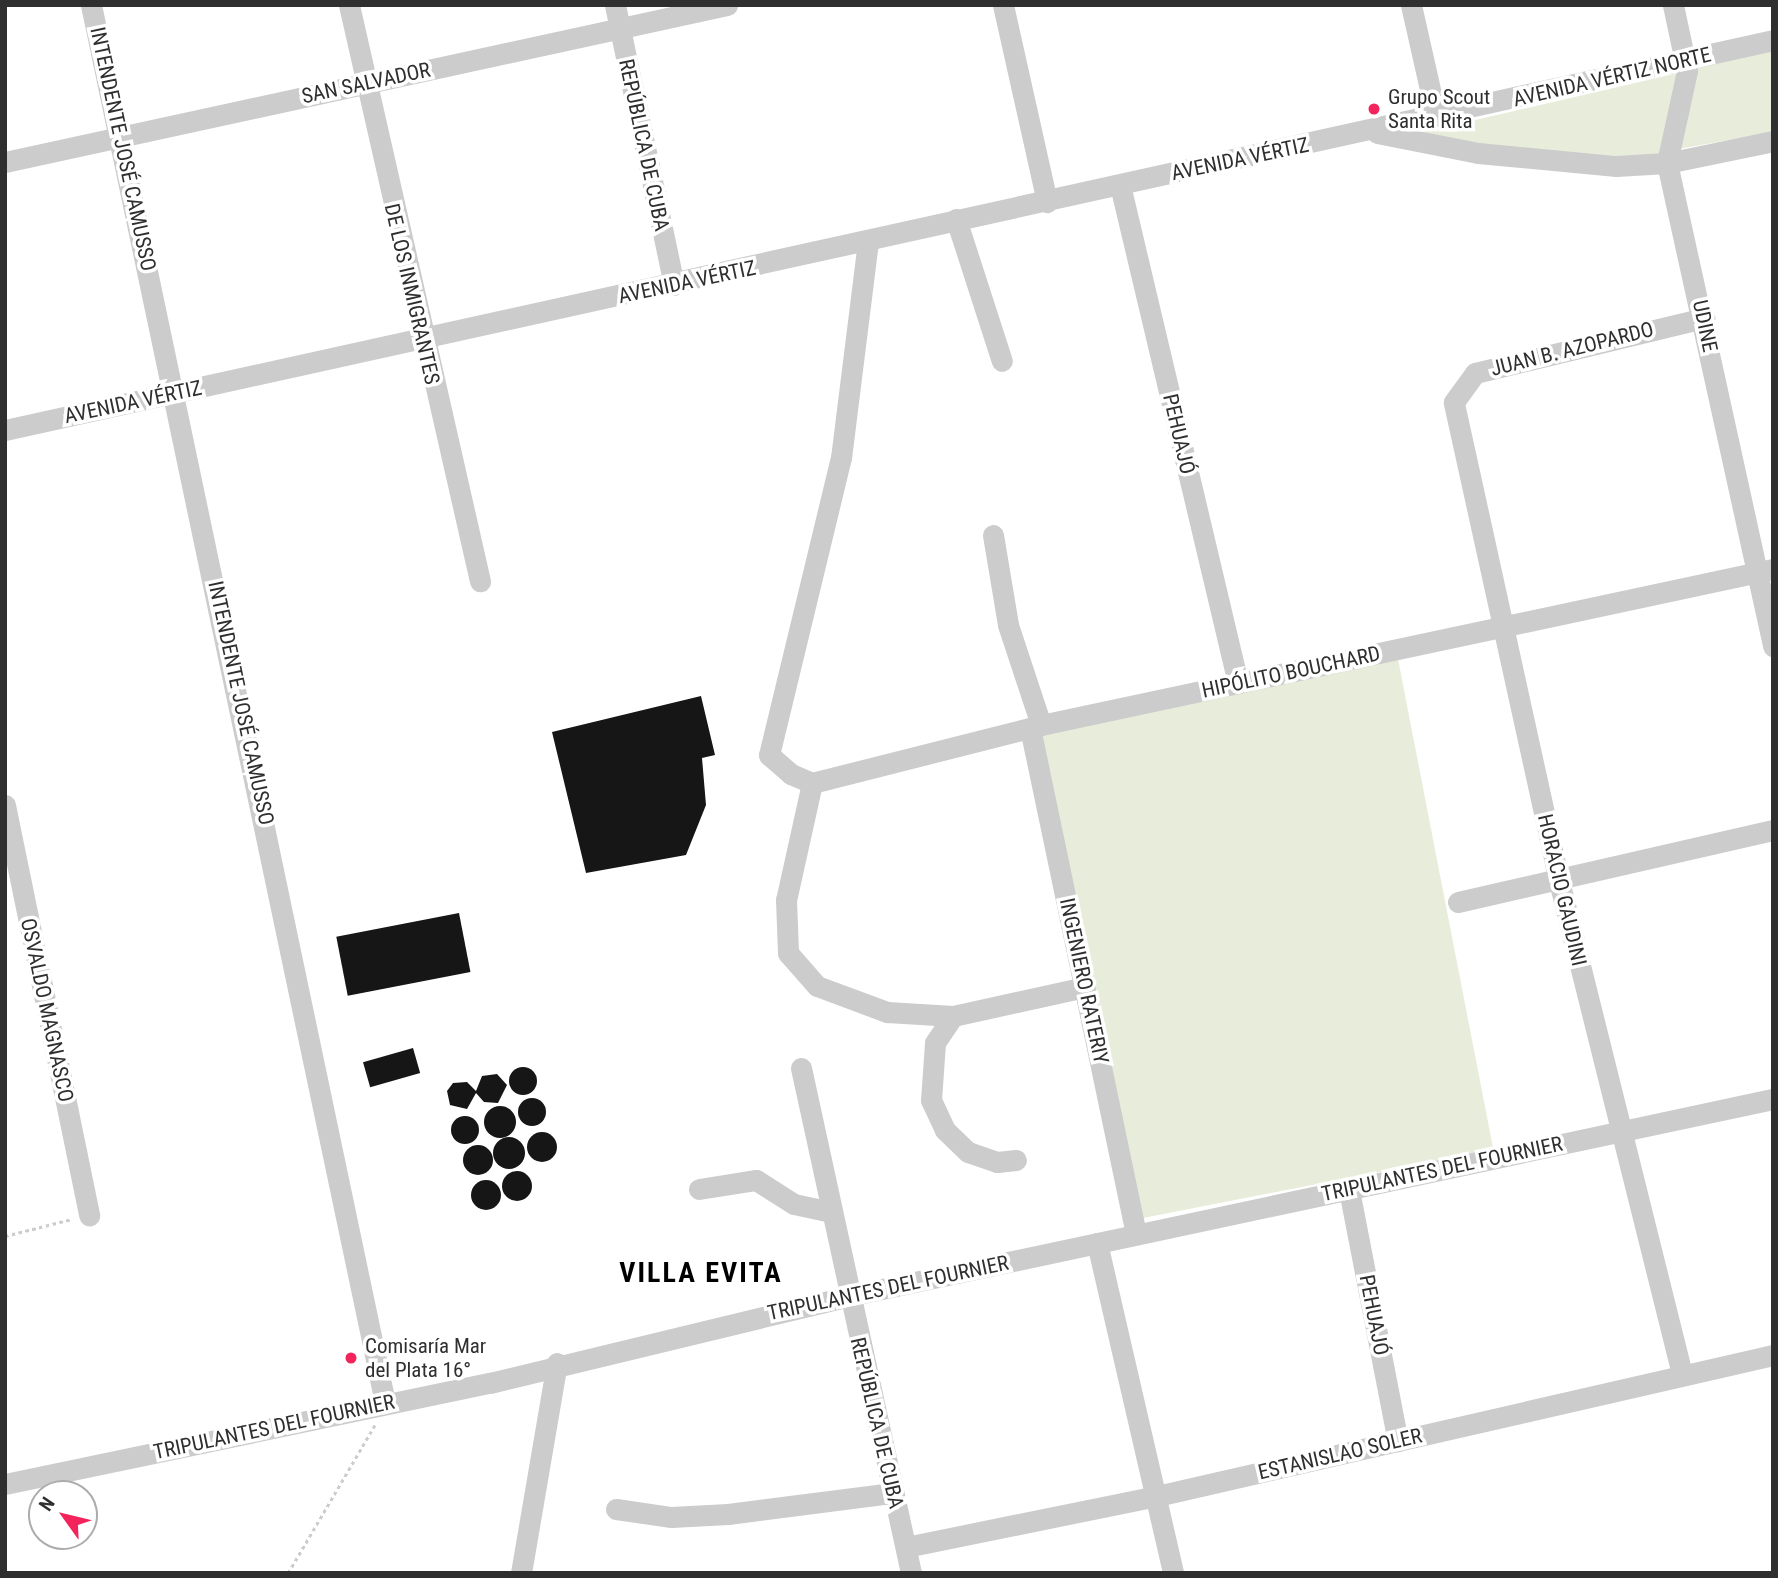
<!DOCTYPE html>
<html>
<head>
<meta charset="utf-8">
<style>
  body { margin:0 }
  #map { position:relative; width:1778px; height:1578px; overflow:hidden; background:#fff; font-family:"Roboto Condensed",sans-serif }
  div>[style] { position:absolute }
  [style*='--x'] { left:calc(var(--x)*1px); top:calc(var(--y)*1px); width:calc(var(--w)*1px); rotate:calc(var(--a)*1deg) }
  .green>* { inset:0; background:#e8eddb; transform-origin:0 0 }
  .building>* { inset:0; background:#161616; transform-origin:0 0 }
  .round { border-radius:50% }
  .path>* { height:2.5px; margin-top:-1.25px; transform-origin:0; background:repeating-linear-gradient(90deg,#ccc 0 3.5px,transparent 0 7px) }
  .minor>* { height:21px; margin:-10.5px; padding:0 10.5px; transform-origin:10.5px; border-radius:10.5px; background:#ccc }
  .dots>* { width:19px; height:19px; translate:-50% -50%; box-sizing:border-box; border:4px solid #fff; border-radius:50% }
  span { translate:-50% -50%; white-space:nowrap; text-align:center; line-height:1.15; -webkit-text-stroke:7px #fff; paint-order:stroke }
  .street-label { font-size:21px; color:#2f2f2f }
  .poi-label { font-size:21px; color:#2f2f2f }
  .left { translate:0 -50%; text-align:left }
  .district-label { font-size:28px; color:#000; font-weight:700; letter-spacing:2px }
  .frame { position:absolute; inset:0; border:7px solid #2f2f2f; pointer-events:none }
  .north { position:absolute; left:28px; top:1480px; width:70px; height:70px; box-sizing:border-box; background:#fff; border:2px solid #acacac; border-radius:50%; rotate:304deg; font-size:19px; font-weight:700; line-height:28px; text-align:center; color:#2f2f2f }
  .north::after { content:''; display:block; margin:auto; width:24px; height:32px; background:#f3245b; clip-path:polygon(50% 0,100% 100%,50% 72%,0 100%) }
</style>
</head>
<body>
<div id="map">
  <div class="green">
    <i style="clip-path:polygon(1773px 51px,1773px 132px,1679px 149px,1695px 67px)"></i>
    <i style="clip-path:polygon(1678px 73px,1665px 154px,1631px 158px,1489px 146px,1423px 132px)"></i>
    <i style="left:1398px;top:659px;width:500px;height:366px;rotate:79deg"></i>
  </div>
  <div class="building">
    <i style="clip-path:polygon(701px 696px,715px 755px,702px 758px,706px 805px,686px 855px,586px 873px,552px 732px)"></i>
    <i style="left:459px;top:913px;width:60px;height:125px;rotate:79deg"></i>
    <i style="left:413px;top:1048px;width:26px;height:52px;rotate:74deg"></i>
    <i class="round" style="left:509px;top:1067px;width:28px;height:28px"></i>
    <i style="clip-path:polygon(497px 1074px,507px 1085px,498px 1103px,484px 1102px,476px 1093px,467px 1109px,450px 1105px,447px 1091px,453px 1083px,467px 1082px,476px 1091px,482px 1076px)"></i>
    <i class="round" style="left:518px;top:1098px;width:28px;height:28px"></i>
    <i class="round" style="left:484px;top:1106px;width:32px;height:32px"></i>
    <i class="round" style="left:451px;top:1116px;width:28px;height:28px"></i>
    <i class="round" style="left:527px;top:1132px;width:30px;height:30px"></i>
    <i class="round" style="left:493px;top:1137px;width:32px;height:32px"></i>
    <i class="round" style="left:463px;top:1145px;width:30px;height:30px"></i>
    <i class="round" style="left:502px;top:1171px;width:30px;height:30px"></i>
    <i class="round" style="left:471px;top:1180px;width:30px;height:30px"></i>
  </div>
  <div class="path">
    <i style="--x:5;--y:1236;--w:69;--a:-14.2"></i>
    <i style="--x:288;--y:1573;--w:172;--a:-59.6"></i>
  </div>
  <div class="minor">
    <i style="--x:91;--y:5;--w:1428;--a:78.12"></i>
    <i style="--x:349;--y:5;--w:591;--a:77.19"></i>
    <i style="--x:615;--y:5;--w:286;--a:78.1"></i>
    <i style="--x:1003;--y:5;--w:202;--a:77.4"></i>
    <i style="--x:1411;--y:5;--w:114;--a:77.3"></i>
    <i style="--x:1673;--y:5;--w:67;--a:78"></i>
    <i style="--x:1687;--y:71;--w:94;--a:102.3"></i>
    <i style="--x:1667;--y:163;--w:495;--a:77.6"></i>
    <i style="--x:1377;--y:133;--w:103;--a:11.2"></i>
    <i style="--x:1478;--y:153;--w:139;--a:5.4"></i>
    <i style="--x:1616;--y:166;--w:51;--a:-3.4"></i>
    <i style="--x:1667;--y:163;--w:108;--a:-11.7"></i>
    <i style="--x:5;--y:162;--w:739;--a:-12.27"></i>
    <i style="--x:1120;--y:185;--w:512;--a:76.67"></i>
    <i style="--x:956;--y:219;--w:149;--a:72.1"></i>
    <i style="--x:5;--y:430;--w:1811;--a:-12.44"></i>
    <i style="--x:993;--y:535;--w:91;--a:80.5"></i>
    <i style="--x:1008;--y:625;--w:105;--a:71.7"></i>
    <i style="--x:1030;--y:728;--w:517;--a:78.17"></i>
    <i style="--x:812;--y:783;--w:236;--a:-14.2"></i>
    <i style="--x:1041;--y:725;--w:748;--a:-12.03"></i>
    <i style="--x:812;--y:783;--w:23;--a:-157"></i>
    <i style="--x:791;--y:774;--w:29;--a:-139"></i>
    <i style="--x:769;--y:755;--w:306;--a:-76.4"></i>
    <i style="--x:841;--y:458;--w:218;--a:-82.9"></i>
    <i style="--x:812;--y:783;--w:120;--a:102.5"></i>
    <i style="--x:786;--y:900;--w:53;--a:87.8"></i>
    <i style="--x:788;--y:953;--w:44;--a:48.7"></i>
    <i style="--x:817;--y:986;--w:75;--a:20.4"></i>
    <i style="--x:887;--y:1012;--w:66;--a:3.5"></i>
    <i style="--x:953;--y:1016;--w:135;--a:-12.4"></i>
    <i style="--x:5;--y:805;--w:419;--a:78.4"></i>
    <i style="--x:1458;--y:902;--w:323;--a:-12.9"></i>
    <i style="--x:953;--y:1016;--w:32;--a:124"></i>
    <i style="--x:935;--y:1043;--w:57;--a:94"></i>
    <i style="--x:931;--y:1100;--w:33;--a:65"></i>
    <i style="--x:945;--y:1130;--w:32;--a:44"></i>
    <i style="--x:968;--y:1152;--w:31;--a:19"></i>
    <i style="--x:997;--y:1162;--w:19;--a:-6"></i>
    <i style="--x:801;--y:1068;--w:517;--a:77.71"></i>
    <i style="--x:699;--y:1189;--w:58;--a:-9"></i>
    <i style="--x:756;--y:1180;--w:45;--a:32.3"></i>
    <i style="--x:794;--y:1204;--w:38;--a:12"></i>
    <i style="--x:1349;--y:1190;--w:256;--a:79"></i>
    <i style="--x:1097;--y:1243;--w:339;--a:77"></i>
    <i style="--x:1682;--y:1374;--w:508;--a:-104.01"></i>
    <i style="--x:1559;--y:881;--w:490;--a:-102.4"></i>
    <i style="--x:1454;--y:402;--w:36;--a:-54"></i>
    <i style="--x:1475;--y:373;--w:236;--a:-13.5"></i>
    <i style="--x:5;--y:1484;--w:495;--a:-11.8"></i>
    <i style="--x:490;--y:1383;--w:369;--a:-13.6"></i>
    <i style="--x:849;--y:1296;--w:945;--a:-12.04"></i>
    <i style="--x:616;--y:1509;--w:56;--a:8.3"></i>
    <i style="--x:671;--y:1517;--w:57;--a:-3"></i>
    <i style="--x:728;--y:1514;--w:164;--a:-7.3"></i>
    <i style="--x:906;--y:1547;--w:256;--a:-11.5"></i>
    <i style="--x:1157;--y:1496;--w:632;--a:-12.89"></i>
    <i style="--x:521;--y:1573;--w:213;--a:-80.3"></i>
  </div>
  <div class="dots">
    <i style="left:1374px;top:109px;background:#f3245b"></i>
    <i style="left:351px;top:1358px;background:#f3245b"></i>
  </div>
  <div class="street-label">
    <span style="left:1612px;top:77px;rotate:-13deg">AVENIDA VÉRTIZ NORTE</span>
    <span style="left:366px;top:83px;rotate:-12deg">SAN SALVADOR</span>
    <span style="left:644px;top:145px;rotate:78deg">REPÚBLICA DE CUBA</span>
    <span style="left:123px;top:149px;rotate:78deg">INTENDENTE JOSÉ CAMUSSO</span>
    <span style="left:1240px;top:159px;rotate:-12deg">AVENIDA VÉRTIZ</span>
    <span style="left:687px;top:282px;rotate:-12deg">AVENIDA VÉRTIZ</span>
    <span style="left:412px;top:294px;rotate:77deg">DE LOS INMIGRANTES</span>
    <span style="left:1705px;top:326px;rotate:78deg">UDINE</span>
    <span style="left:1572px;top:349px;rotate:-14deg">JUAN B. AZOPARDO</span>
    <span style="left:133px;top:402px;rotate:-12deg">AVENIDA VÉRTIZ</span>
    <span style="left:1179px;top:434px;rotate:77deg">PEHUAJÓ</span>
    <span style="left:1291px;top:672px;rotate:-12deg">HIPÓLITO BOUCHARD</span>
    <span style="left:241px;top:703px;rotate:78deg">INTENDENTE JOSÉ CAMUSSO</span>
    <span style="left:1562px;top:890px;rotate:77deg">HORACIO GAUDINI</span>
    <span style="left:1084px;top:981px;rotate:78deg">INGENIERO RATERIY</span>
    <span style="left:47px;top:1010px;rotate:78deg">OSVALDO MAGNASCO</span>
    <span style="left:1442px;top:1169px;rotate:-12deg">TRIPULANTES DEL FOURNIER</span>
    <span style="left:888px;top:1288px;rotate:-12deg">TRIPULANTES DEL FOURNIER</span>
    <span style="left:1374px;top:1315px;rotate:79deg">PEHUAJÓ</span>
    <span style="left:877px;top:1423px;rotate:77deg">REPÚBLICA DE CUBA</span>
    <span style="left:274px;top:1427px;rotate:-12deg">TRIPULANTES DEL FOURNIER</span>
    <span style="left:1340px;top:1454px;rotate:-13deg">ESTANISLAO SOLER</span>
  </div>
  <div class="poi-label">
    <span class="left" style="left:1388px;top:109px">Grupo Scout<br>Santa Rita</span>
    <span class="left" style="left:365px;top:1358px">Comisaría Mar<br>del Plata 16°</span>
  </div>
  <div class="district-label">
    <span style="left:701px;top:1273px">VILLA EVITA</span>
  </div>
  <div class="frame"></div>
  <div class="north">N</div>
</div>
</body>
</html>
